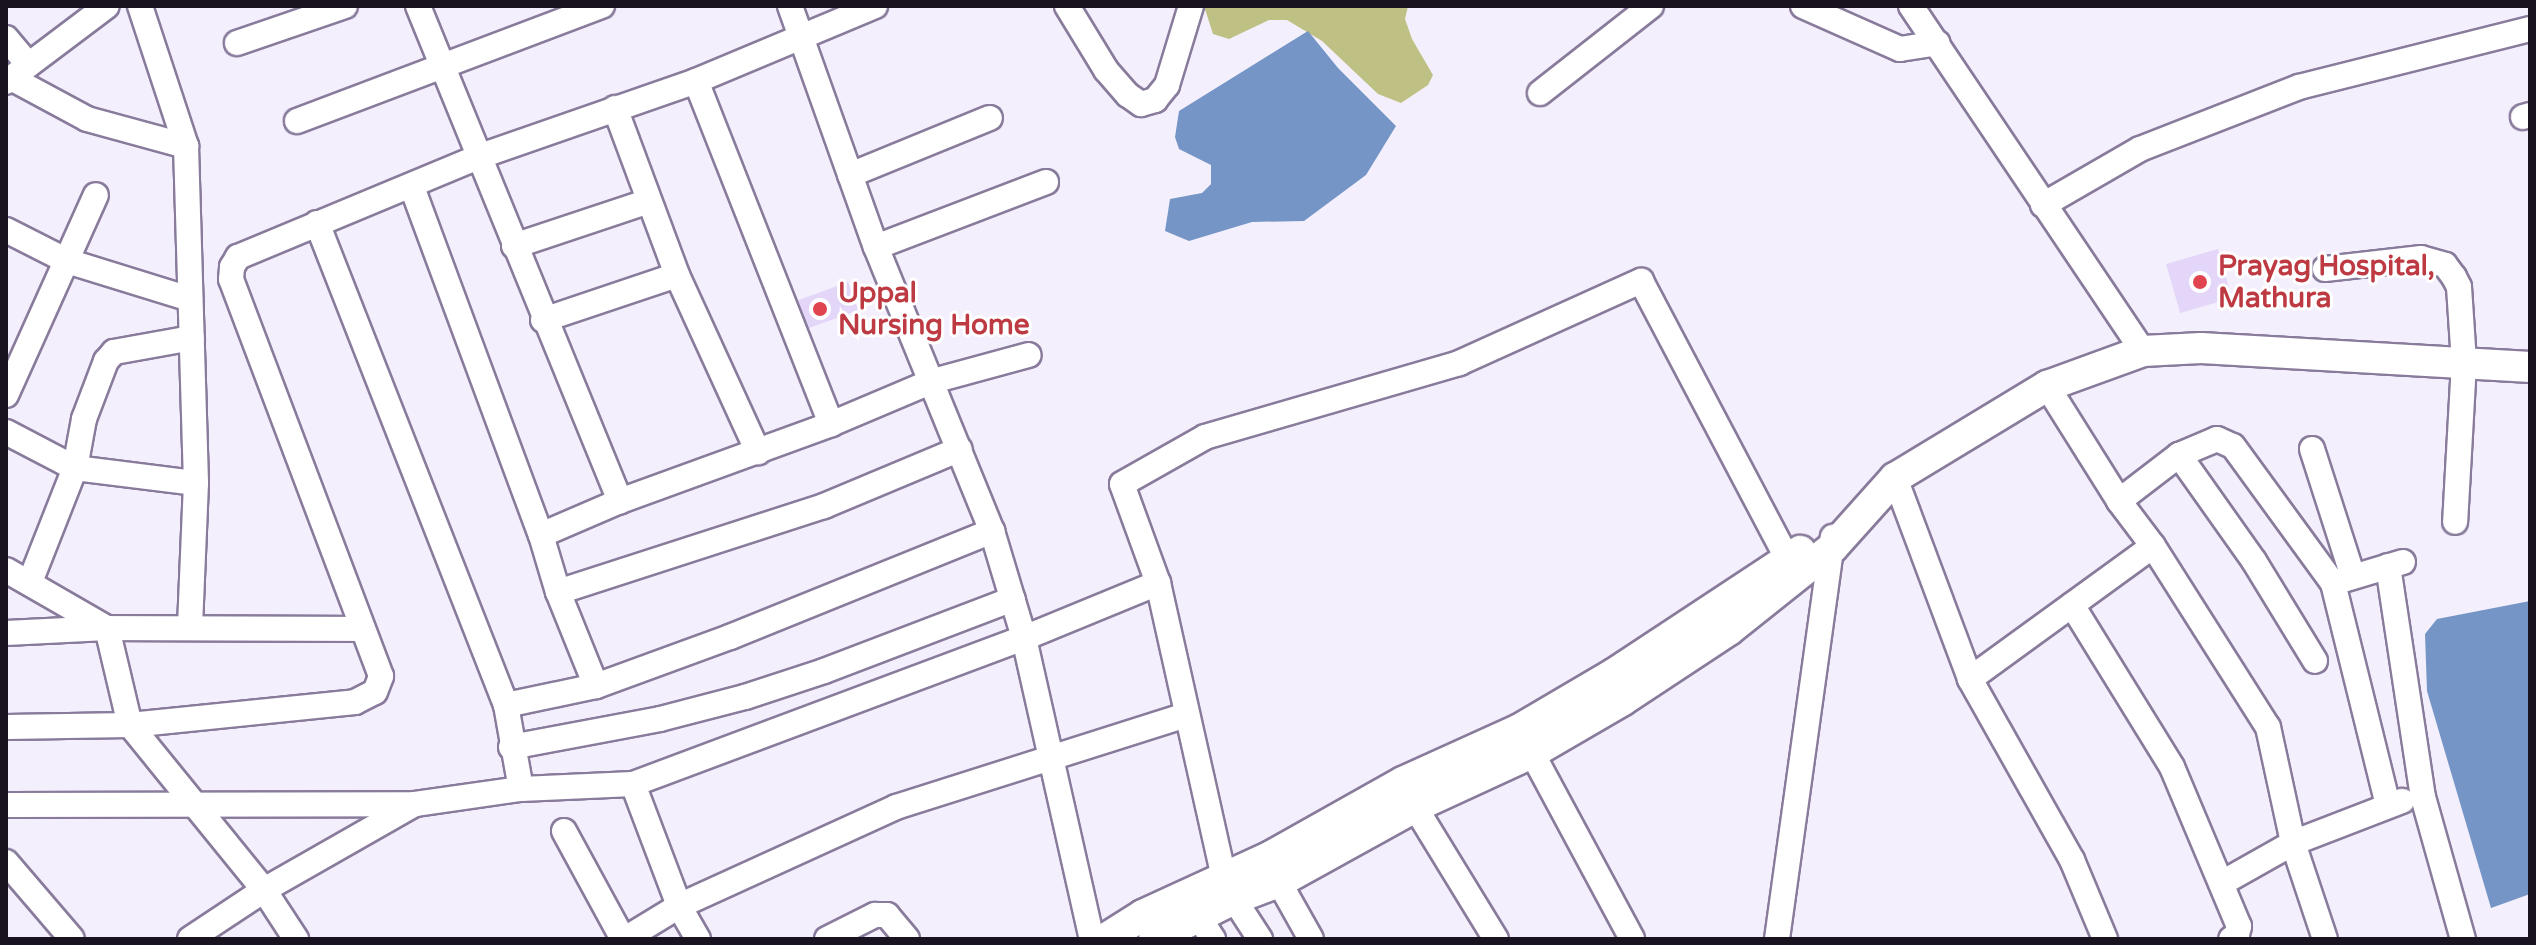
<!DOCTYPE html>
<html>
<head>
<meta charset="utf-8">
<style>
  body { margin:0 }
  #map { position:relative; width:2536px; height:945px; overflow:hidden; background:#f4effd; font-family:"Varela Round",sans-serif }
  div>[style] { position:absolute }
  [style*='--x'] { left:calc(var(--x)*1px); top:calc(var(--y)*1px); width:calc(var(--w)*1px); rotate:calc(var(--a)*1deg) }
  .forest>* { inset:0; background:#bec183 }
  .water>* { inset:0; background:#7495c5 }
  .building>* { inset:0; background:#e3d6f9; transform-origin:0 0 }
  .roads { filter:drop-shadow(2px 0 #887b9b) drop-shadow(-2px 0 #887b9b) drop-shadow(0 2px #887b9b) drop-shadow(0 -2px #887b9b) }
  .minor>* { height:24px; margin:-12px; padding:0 12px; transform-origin:12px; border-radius:12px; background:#fff }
  .major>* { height:30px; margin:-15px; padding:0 15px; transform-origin:15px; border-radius:15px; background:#fff }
  .dots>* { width:22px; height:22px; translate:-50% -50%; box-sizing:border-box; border:4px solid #fff; border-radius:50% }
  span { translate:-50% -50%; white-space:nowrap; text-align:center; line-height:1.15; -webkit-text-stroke:6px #fff; paint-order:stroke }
  .health-label { font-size:28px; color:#be3a42; font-weight:700 }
  .left { translate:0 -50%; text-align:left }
  .frame { position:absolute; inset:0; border:8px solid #18131f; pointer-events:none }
</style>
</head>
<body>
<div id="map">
  <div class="forest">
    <i style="clip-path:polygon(1204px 6px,1408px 6px,1405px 19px,1412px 39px,1433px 75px,1428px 85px,1401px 103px,1378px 94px,1322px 41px,1287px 20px,1269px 20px,1229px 39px,1213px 34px)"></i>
  </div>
  <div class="water">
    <i style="clip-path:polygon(1308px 31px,1338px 68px,1396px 126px,1366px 175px,1304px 221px,1252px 222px,1189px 241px,1165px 231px,1170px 199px,1202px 193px,1211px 184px,1211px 165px,1179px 149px,1175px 137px,1179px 111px)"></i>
    <i style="clip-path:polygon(2530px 601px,2530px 894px,2491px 908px,2427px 691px,2425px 634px,2437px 619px)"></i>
  </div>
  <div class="building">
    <i style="left:2218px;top:249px;width:51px;height:54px;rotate:74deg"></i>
    <i style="left:848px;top:282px;width:30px;height:53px;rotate:70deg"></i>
  </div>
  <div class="roads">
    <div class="minor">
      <i style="--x:140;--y:6;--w:147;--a:71.8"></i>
      <i style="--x:186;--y:146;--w:337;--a:88.3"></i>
      <i style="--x:196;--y:483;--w:144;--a:92.4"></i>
      <i style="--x:418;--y:6;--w:535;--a:67.8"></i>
      <i style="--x:790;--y:6;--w:256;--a:70.4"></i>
      <i style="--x:876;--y:247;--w:307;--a:67.8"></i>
      <i style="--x:992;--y:531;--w:112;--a:73.3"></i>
      <i style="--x:1024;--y:638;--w:309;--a:77.3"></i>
      <i style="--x:1067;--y:6;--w:75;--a:58.6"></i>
      <i style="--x:1106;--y:70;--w:33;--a:49"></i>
      <i style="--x:1128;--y:95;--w:16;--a:35"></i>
      <i style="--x:1141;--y:104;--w:15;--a:-16"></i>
      <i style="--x:1155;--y:100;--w:19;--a:-51"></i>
      <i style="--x:1167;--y:85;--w:83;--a:-73.1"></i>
      <i style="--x:1803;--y:6;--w:106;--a:23.9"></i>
      <i style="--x:1900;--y:49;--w:38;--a:-9"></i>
      <i style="--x:1911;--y:6;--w:416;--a:56.1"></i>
      <i style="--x:6;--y:38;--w:35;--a:50"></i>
      <i style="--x:237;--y:43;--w:114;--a:-18.9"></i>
      <i style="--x:11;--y:78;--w:86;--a:28.3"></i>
      <i style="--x:87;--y:119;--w:103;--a:15.3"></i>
      <i style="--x:696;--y:81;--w:369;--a:68.5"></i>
      <i style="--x:6;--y:82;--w:126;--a:-37"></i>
      <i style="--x:1540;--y:93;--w:141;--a:-38.1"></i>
      <i style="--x:615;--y:108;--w:178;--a:69.6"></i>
      <i style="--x:677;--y:275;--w:195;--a:65.4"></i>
      <i style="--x:2523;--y:117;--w:7;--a:-16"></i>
      <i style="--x:297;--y:121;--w:326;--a:-20.7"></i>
      <i style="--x:850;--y:175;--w:151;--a:-22.2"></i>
      <i style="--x:412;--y:187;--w:371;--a:69.7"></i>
      <i style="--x:2043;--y:205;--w:112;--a:-30"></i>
      <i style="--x:2140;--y:149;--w:171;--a:-21.3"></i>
      <i style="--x:2299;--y:87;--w:238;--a:-14.1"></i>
      <i style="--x:317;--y:223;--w:518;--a:68.59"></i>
      <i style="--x:506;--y:705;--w:92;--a:-11.9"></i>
      <i style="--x:596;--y:686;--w:143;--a:-20.1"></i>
      <i style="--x:730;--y:637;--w:283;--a:-22"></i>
      <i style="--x:6;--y:230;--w:68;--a:26.9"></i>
      <i style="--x:67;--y:261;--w:129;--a:17.2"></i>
      <i style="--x:514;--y:246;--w:142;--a:-18.4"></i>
      <i style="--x:876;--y:247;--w:182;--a:-20.9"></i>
      <i style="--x:2325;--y:269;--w:97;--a:-6.5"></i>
      <i style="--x:2421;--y:258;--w:25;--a:16"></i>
      <i style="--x:2445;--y:265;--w:15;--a:53"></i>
      <i style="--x:2454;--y:277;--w:11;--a:63"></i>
      <i style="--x:2459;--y:287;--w:76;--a:86.2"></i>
      <i style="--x:2464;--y:363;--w:159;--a:93.2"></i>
      <i style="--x:543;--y:320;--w:141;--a:-18.6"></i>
      <i style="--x:2047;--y:386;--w:136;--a:57.9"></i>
      <i style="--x:2119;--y:501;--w:56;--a:52.9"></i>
      <i style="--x:2153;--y:546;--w:214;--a:57.6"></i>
      <i style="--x:2268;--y:727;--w:119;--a:77.8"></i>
      <i style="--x:2293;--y:843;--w:101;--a:71.6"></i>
      <i style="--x:6;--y:395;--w:219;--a:-65.8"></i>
      <i style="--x:6;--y:432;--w:78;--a:27.6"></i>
      <i style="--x:75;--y:468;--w:122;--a:7.1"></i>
      <i style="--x:2312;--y:449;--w:134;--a:72.2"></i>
      <i style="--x:2179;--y:455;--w:130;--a:54.7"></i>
      <i style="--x:2254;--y:561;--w:117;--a:58.6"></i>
      <i style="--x:1895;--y:478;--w:215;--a:69.5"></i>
      <i style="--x:1970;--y:679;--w:208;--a:60.6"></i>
      <i style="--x:2072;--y:860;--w:86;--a:67.3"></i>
      <i style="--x:2119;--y:501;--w:76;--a:-37.5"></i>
      <i style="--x:2179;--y:455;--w:41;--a:-22.8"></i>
      <i style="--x:2217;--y:439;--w:17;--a:24"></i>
      <i style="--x:2233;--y:446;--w:170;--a:53.9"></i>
      <i style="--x:2333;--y:583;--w:73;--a:-16.7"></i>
      <i style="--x:2388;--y:566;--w:234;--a:81.4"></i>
      <i style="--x:2423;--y:797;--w:148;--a:74.3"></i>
      <i style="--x:6;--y:570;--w:116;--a:29.9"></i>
      <i style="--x:107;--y:628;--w:100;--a:76.7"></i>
      <i style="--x:130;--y:725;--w:213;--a:50.9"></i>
      <i style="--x:264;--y:890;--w:59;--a:56.9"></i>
      <i style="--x:30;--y:582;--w:123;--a:-68.5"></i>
      <i style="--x:75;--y:468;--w:50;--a:-79.6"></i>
      <i style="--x:84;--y:419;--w:62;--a:-69.2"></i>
      <i style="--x:106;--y:361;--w:12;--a:-48"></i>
      <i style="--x:114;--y:352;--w:79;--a:-10.2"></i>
      <i style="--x:2333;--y:583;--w:229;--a:76.1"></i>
      <i style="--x:558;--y:592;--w:280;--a:-17.9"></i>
      <i style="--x:824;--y:506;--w:147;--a:-22.7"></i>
      <i style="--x:2072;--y:605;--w:190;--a:58.3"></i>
      <i style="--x:2172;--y:767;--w:173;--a:67.2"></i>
      <i style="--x:2239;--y:926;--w:9;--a:103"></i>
      <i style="--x:2237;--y:935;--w:7;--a:146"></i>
      <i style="--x:6;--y:633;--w:101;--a:-2.8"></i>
      <i style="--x:107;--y:628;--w:255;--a:0.2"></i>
      <i style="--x:1970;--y:679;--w:226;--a:-36"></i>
      <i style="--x:596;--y:686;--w:101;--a:-112"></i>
      <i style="--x:558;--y:592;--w:59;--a:-106.6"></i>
      <i style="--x:541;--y:535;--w:86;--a:-23.3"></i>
      <i style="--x:620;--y:501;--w:225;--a:-20"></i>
      <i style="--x:831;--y:424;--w:111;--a:-22.9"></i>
      <i style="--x:933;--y:381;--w:99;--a:-15.2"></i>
      <i style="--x:506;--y:705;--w:85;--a:79.9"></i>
      <i style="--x:6;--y:727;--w:124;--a:-0.9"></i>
      <i style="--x:130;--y:725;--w:226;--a:-5.8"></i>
      <i style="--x:355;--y:702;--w:22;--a:-27"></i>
      <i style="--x:375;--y:692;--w:17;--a:-69"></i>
      <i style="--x:381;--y:676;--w:424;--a:-110.7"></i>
      <i style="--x:231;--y:279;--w:12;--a:-85"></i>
      <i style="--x:232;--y:267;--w:12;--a:-59"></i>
      <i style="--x:238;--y:257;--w:260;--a:-22.6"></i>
      <i style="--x:478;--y:157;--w:231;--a:-19.2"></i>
      <i style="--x:696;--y:81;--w:194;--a:-22.7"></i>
      <i style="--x:511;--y:747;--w:152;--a:-10.6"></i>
      <i style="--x:660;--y:719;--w:88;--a:-14.5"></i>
      <i style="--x:745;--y:697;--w:83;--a:-18.2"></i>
      <i style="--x:824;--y:671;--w:202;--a:-20.9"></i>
      <i style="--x:1532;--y:753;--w:211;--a:61.7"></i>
      <i style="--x:633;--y:784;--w:130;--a:69.3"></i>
      <i style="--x:679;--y:906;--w:38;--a:60"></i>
      <i style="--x:6;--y:805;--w:409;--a:-0.1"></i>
      <i style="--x:415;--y:804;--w:107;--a:-8.1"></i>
      <i style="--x:521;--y:789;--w:112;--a:-2.6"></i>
      <i style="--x:633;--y:784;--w:417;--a:-20.5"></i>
      <i style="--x:1024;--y:638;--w:145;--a:-22.3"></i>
      <i style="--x:1415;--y:807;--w:155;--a:58.5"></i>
      <i style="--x:564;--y:831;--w:123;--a:61.4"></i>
      <i style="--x:6;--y:862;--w:101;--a:49.4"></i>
      <i style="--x:1224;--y:878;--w:302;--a:-102.6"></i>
      <i style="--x:1158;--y:583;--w:105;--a:-110"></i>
      <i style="--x:1122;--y:484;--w:95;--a:-29.5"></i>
      <i style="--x:1205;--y:437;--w:265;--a:-16.2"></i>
      <i style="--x:1459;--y:363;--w:200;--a:-24.3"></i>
      <i style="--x:1641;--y:281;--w:315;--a:62.2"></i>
      <i style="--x:1279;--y:882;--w:65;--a:60.7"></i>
      <i style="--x:2222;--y:883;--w:81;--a:-29.4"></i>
      <i style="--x:2293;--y:843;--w:117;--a:-21.1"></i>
      <i style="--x:1234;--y:899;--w:48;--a:57"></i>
      <i style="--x:1200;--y:919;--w:24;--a:57"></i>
      <i style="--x:190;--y:939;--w:89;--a:-33.5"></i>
      <i style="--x:264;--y:890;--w:172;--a:-29.7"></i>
      <i style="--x:625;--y:939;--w:63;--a:-31.4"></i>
      <i style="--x:679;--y:906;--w:239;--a:-24.5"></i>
      <i style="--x:896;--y:807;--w:304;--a:-17.6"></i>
      <i style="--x:827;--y:939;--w:54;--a:-26.6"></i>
      <i style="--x:875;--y:915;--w:12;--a:0"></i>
      <i style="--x:887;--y:915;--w:31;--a:50"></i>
      <i style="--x:1777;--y:939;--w:406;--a:-82.1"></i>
    </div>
    <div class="major">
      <i style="--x:1105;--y:939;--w:45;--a:-32.3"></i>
      <i style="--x:1143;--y:915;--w:141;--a:-24.7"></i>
      <i style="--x:1271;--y:856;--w:151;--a:-29.3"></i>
      <i style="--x:1403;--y:782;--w:128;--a:-24.4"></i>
      <i style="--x:1520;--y:729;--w:110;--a:-30.5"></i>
      <i style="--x:1615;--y:673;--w:222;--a:-33.4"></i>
      <i style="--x:1154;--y:939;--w:89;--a:-26.6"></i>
      <i style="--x:1234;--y:899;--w:48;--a:-20.7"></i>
      <i style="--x:1279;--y:882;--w:155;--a:-28.9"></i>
      <i style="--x:1415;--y:807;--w:129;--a:-24.8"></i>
      <i style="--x:1532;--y:753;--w:105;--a:-30.2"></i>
      <i style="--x:1623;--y:700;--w:127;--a:-33.4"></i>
      <i style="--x:1729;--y:630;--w:133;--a:-38.6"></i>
      <i style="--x:1833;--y:547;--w:93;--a:-48.1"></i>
      <i style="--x:1895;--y:478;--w:178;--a:-31.2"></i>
      <i style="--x:2047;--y:386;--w:102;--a:-20"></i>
      <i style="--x:2143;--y:351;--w:58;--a:-3"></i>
      <i style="--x:2201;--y:348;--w:330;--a:3.3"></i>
    </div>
  </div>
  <div class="dots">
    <i style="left:2200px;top:282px;background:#e0444e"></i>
    <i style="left:820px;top:309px;background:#e0444e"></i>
  </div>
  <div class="health-label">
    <span class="left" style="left:2218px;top:282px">Prayag Hospital,<br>Mathura</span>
    <span class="left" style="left:838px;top:309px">Uppal<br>Nursing Home</span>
  </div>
  <div class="frame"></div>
</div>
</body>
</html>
